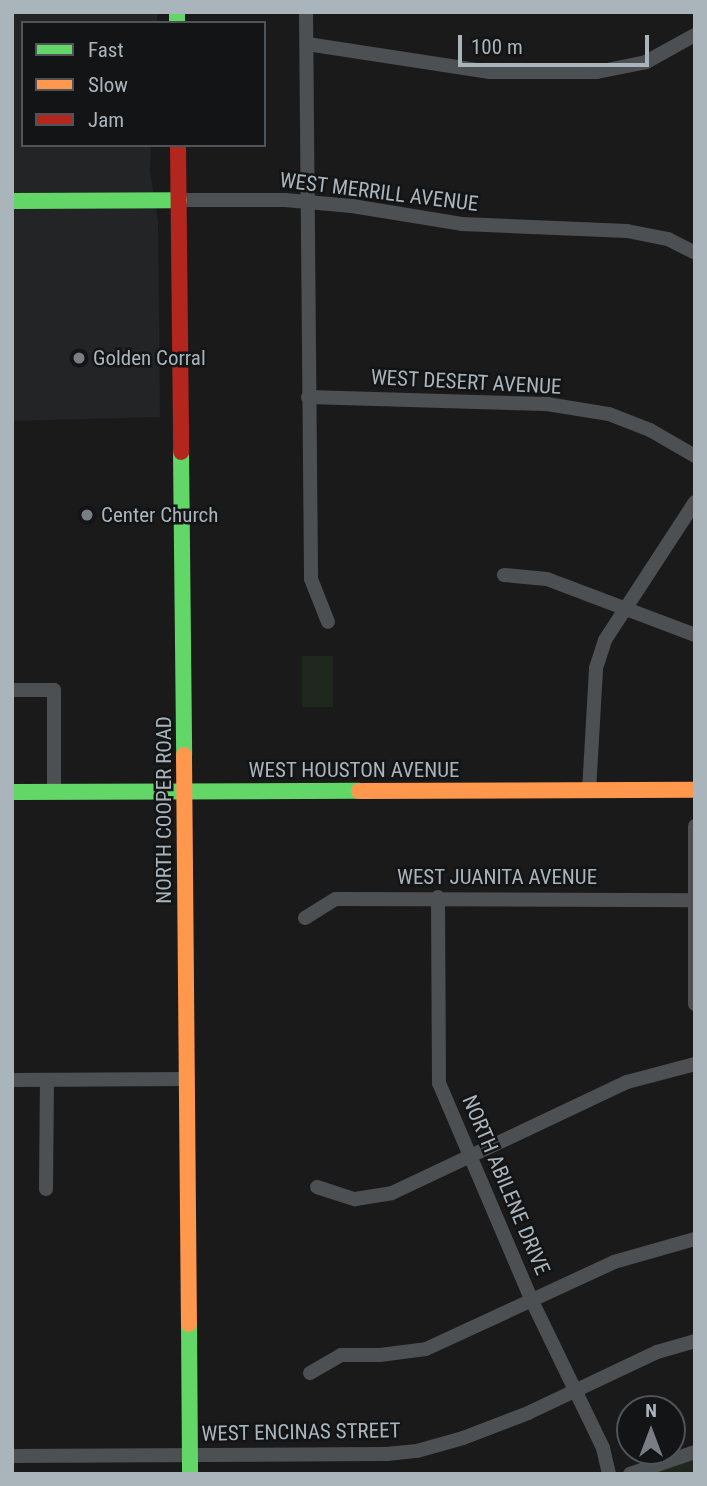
<!DOCTYPE html>
<html>
<head>
<meta charset="utf-8">
<style>
  body { margin:0 }
  #map { position:relative; width:707px; height:1486px; overflow:hidden; background:#1a1a1a; font-family:"Roboto Condensed",sans-serif }
  div>[style] { position:absolute }
  [style*='--x'] { left:calc(var(--x)*1px); top:calc(var(--y)*1px); width:calc(var(--w)*1px); rotate:calc(var(--a)*1deg) }
  .built>* { inset:0; background:#232426 }
  .green>* { inset:0; background:#20271f; transform-origin:0 0 }
  .street>* { height:14px; margin:-7px; padding:0 7px; transform-origin:7px; border-radius:7px; background:#4d5053 }
  .fast>* { height:16px; margin:-8px; padding:0 8px; transform-origin:8px; border-radius:8px; background:#63d668 }
  .slow>* { height:16px; margin:-8px; padding:0 8px; transform-origin:8px; border-radius:8px; background:#ff974d }
  .jam>* { height:16px; margin:-8px; padding:0 8px; transform-origin:8px; border-radius:8px; background:#b3261e }
  .dots>* { width:19px; height:19px; translate:-50% -50%; box-sizing:border-box; border:4px solid #131416; border-radius:50% }
  span { translate:-50% -50%; white-space:nowrap; text-align:center; line-height:1.15; -webkit-text-stroke:5px #131416; paint-order:stroke }
  .street-label { font-size:21px; color:#aab4bb }
  .poi-label { font-size:21px; color:#aab4bb }
  .left { translate:0 -50%; text-align:left }
  .frame { position:absolute; inset:0; border:14px solid #aab4bb; pointer-events:none }
  .legend { position:absolute; left:21px; top:21px; width:245px; height:126px; box-sizing:border-box; background:#131416; border:2px solid #4f5458; margin:0; padding:9px 12px; list-style:none; font-size:21px; color:#aab4bb }
  .legend li { display:flex; align-items:center; gap:14px; height:35px }
  .legend b { width:35px; border:2px solid #4f5458 }
  .north { position:absolute; left:616px; top:1395px; width:70px; height:70px; box-sizing:border-box; background:#131416; border:2px solid #4f5458; border-radius:50%; rotate:0deg; font-size:19px; font-weight:700; line-height:28px; text-align:center; color:#aab4bb }
  .north::after { content:''; display:block; margin:auto; width:24px; height:32px; background:#787e83; clip-path:polygon(50% 0,100% 100%,50% 72%,0 100%) }
  .scale { position:absolute; left:458px; top:35px; width:191px; height:32px; box-sizing:border-box; border:4px solid #aab4bb; border-top:0; padding-left:9px; font-size:21px; line-height:24px; white-space:nowrap; color:#aab4bb; -webkit-text-stroke:5px #131416; paint-order:stroke }
</style>
</head>
<body>
<div id="map">
  <div class="built">
    <i style="clip-path:polygon(12px 12px,157px 12px,157px 23px,23px 23px,23px 145px,151px 145px,150px 171px,158px 221px,160px 417px,12px 421px)"></i>
  </div>
  <div class="green">
    <i style="left:302px;top:656px;width:31px;height:51px"></i>
    <i style="clip-path:polygon(695px 1458px,695px 1474px,647px 1474px)"></i>
  </div>
  <div class="street">
    <i style="--x:306;--y:12;--w:567;--a:89.49"></i>
    <i style="--x:311;--y:579;--w:46;--a:68.4"></i>
    <i style="--x:307;--y:44;--w:185;--a:8.7"></i>
    <i style="--x:490;--y:72;--w:107;--a:0"></i>
    <i style="--x:597;--y:72;--w:50;--a:-11.5"></i>
    <i style="--x:646;--y:62;--w:56;--a:-28.9"></i>
    <i style="--x:179;--y:200;--w:106;--a:0"></i>
    <i style="--x:285;--y:200;--w:67;--a:5.1"></i>
    <i style="--x:352;--y:206;--w:111;--a:9.3"></i>
    <i style="--x:462;--y:224;--w:165;--a:2.4"></i>
    <i style="--x:627;--y:231;--w:42;--a:11"></i>
    <i style="--x:668;--y:239;--w:30;--a:27"></i>
    <i style="--x:308;--y:397;--w:239;--a:1.7"></i>
    <i style="--x:547;--y:404;--w:63;--a:9.2"></i>
    <i style="--x:609;--y:414;--w:44;--a:21.3"></i>
    <i style="--x:650;--y:430;--w:52;--a:30"></i>
    <i style="--x:504;--y:575;--w:43;--a:5.3"></i>
    <i style="--x:547;--y:579;--w:158;--a:20.7"></i>
    <i style="--x:12;--y:690;--w:42;--a:0"></i>
    <i style="--x:54;--y:690;--w:102;--a:90"></i>
    <i style="--x:589;--y:791;--w:123;--a:-86.7"></i>
    <i style="--x:596;--y:668;--w:29;--a:-72"></i>
    <i style="--x:605;--y:640;--w:165;--a:-56.9"></i>
    <i style="--x:695;--y:826;--w:178;--a:90"></i>
    <i style="--x:438;--y:897;--w:186;--a:89.7"></i>
    <i style="--x:439;--y:1083;--w:237;--a:66.9"></i>
    <i style="--x:532;--y:1301;--w:163;--a:64.2"></i>
    <i style="--x:603;--y:1448;--w:27;--a:77"></i>
    <i style="--x:305;--y:918;--w:36;--a:-32"></i>
    <i style="--x:336;--y:899;--w:359;--a:0.2"></i>
    <i style="--x:12;--y:1080;--w:175;--a:-0.3"></i>
    <i style="--x:317;--y:1187;--w:40;--a:18"></i>
    <i style="--x:355;--y:1199;--w:37;--a:-9"></i>
    <i style="--x:392;--y:1193;--w:260;--a:-25.3"></i>
    <i style="--x:627;--y:1082;--w:70;--a:-14.8"></i>
    <i style="--x:46;--y:1189;--w:109;--a:-89.5"></i>
    <i style="--x:310;--y:1373;--w:36;--a:-30"></i>
    <i style="--x:341;--y:1355;--w:39;--a:0"></i>
    <i style="--x:380;--y:1355;--w:46;--a:-7.4"></i>
    <i style="--x:426;--y:1349;--w:207;--a:-24.8"></i>
    <i style="--x:614;--y:1262;--w:84;--a:-15.9"></i>
    <i style="--x:12;--y:1456;--w:375;--a:-0.3"></i>
    <i style="--x:387;--y:1454;--w:30;--a:-6"></i>
    <i style="--x:417;--y:1451;--w:48;--a:-15.8"></i>
    <i style="--x:463;--y:1438;--w:70;--a:-21"></i>
    <i style="--x:528;--y:1413;--w:143;--a:-25.3"></i>
    <i style="--x:657;--y:1352;--w:40;--a:-16"></i>
    <i style="--x:630;--y:1474;--w:69;--a:-18.7"></i>
  </div>
  <div class="fast">
    <i style="--x:177;--y:12;--w:11;--a:90"></i>
    <i style="--x:12;--y:201;--w:167;--a:-0.3"></i>
    <i style="--x:181;--y:452;--w:303;--a:89.4"></i>
    <i style="--x:12;--y:792;--w:347;--a:-0.2"></i>
    <i style="--x:189;--y:1324;--w:150;--a:89.6"></i>
  </div>
  <div class="slow">
    <i style="--x:184;--y:755;--w:569;--a:89.5"></i>
    <i style="--x:359;--y:791;--w:336;--a:-0.2"></i>
  </div>
  <div class="jam">
    <i style="--x:178;--y:145;--w:307;--a:89.4"></i>
  </div>
  <div class="dots">
    <i style="left:79px;top:358px;background:#787e83"></i>
    <i style="left:87px;top:515px;background:#787e83"></i>
  </div>
  <div class="street-label">
    <span style="left:379px;top:192px;rotate:7deg">WEST MERRILL AVENUE</span>
    <span style="left:466px;top:382px;rotate:3deg">WEST DESERT AVENUE</span>
    <span style="left:354px;top:770px">WEST HOUSTON AVENUE</span>
    <span style="left:164px;top:810px;rotate:-90deg">NORTH COOPER ROAD</span>
    <span style="left:497px;top:877px">WEST JUANITA AVENUE</span>
    <span style="left:506px;top:1185px;rotate:67deg">NORTH ABILENE DRIVE</span>
    <span style="left:301px;top:1432px;rotate:-1deg">WEST ENCINAS STREET</span>
  </div>
  <div class="poi-label">
    <span class="left" style="left:93px;top:358px">Golden Corral</span>
    <span class="left" style="left:101px;top:515px">Center Church</span>
  </div>
  <div class="frame"></div>
  <ul class="legend">
  <li><b style="height:9px;background:#63d668"></b>Fast</li>
  <li><b style="height:9px;background:#ff974d"></b>Slow</li>
  <li><b style="height:9px;background:#b3261e"></b>Jam</li>
  </ul>
  <div class="north">N</div>
  <div class="scale">100 m</div>
</div>
</body>
</html>
